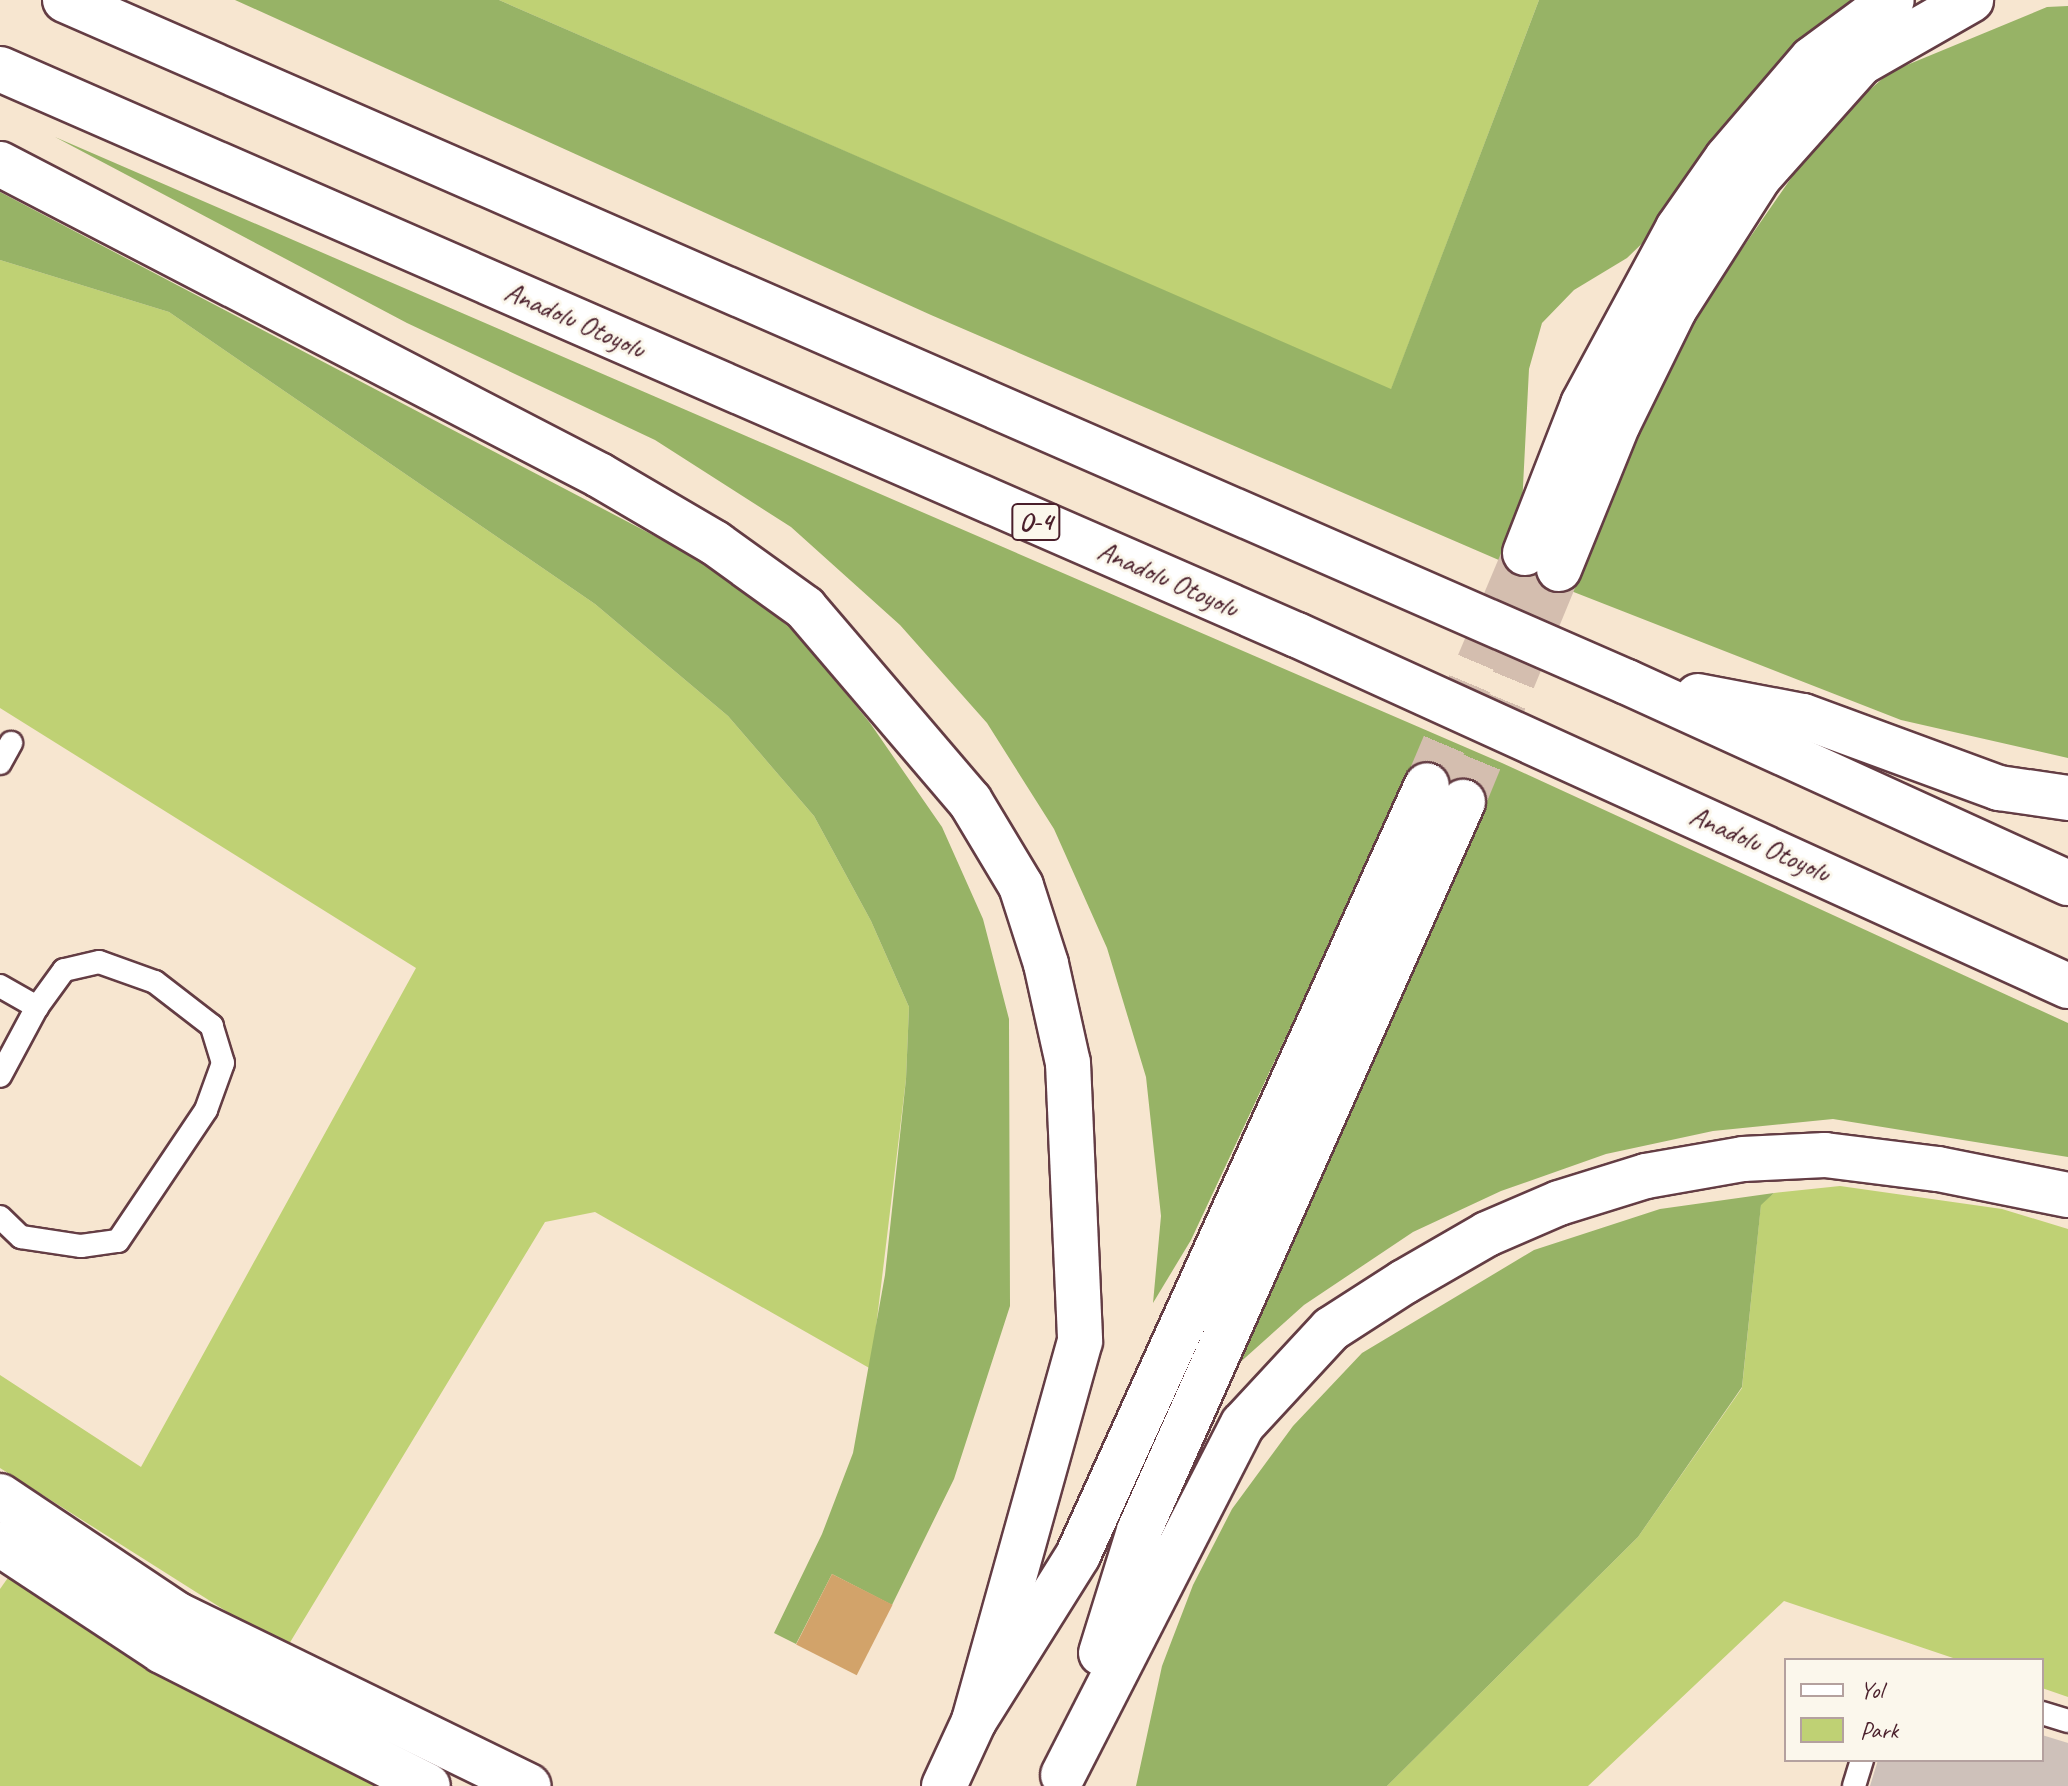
<!DOCTYPE html>
<html>
<head>
<meta charset="utf-8">
<style>
  body { margin:0 }
  #map { position:relative; width:2068px; height:1786px; overflow:hidden; background:#f7e6d0; font-family:Caveat,sans-serif }
  div>[style] { position:absolute }
  [style*='--x'] { left:calc(var(--x)*1px); top:calc(var(--y)*1px); width:calc(var(--w)*1px); rotate:calc(var(--a)*1deg) }
  .industrial>* { inset:0; background:#cec1ba }
  .green>* { inset:0; background:#bfd174 }
  .forest>* { inset:0; background:#97b366 }
  .building>* { inset:0; background:#d2a36a; transform-origin:0 0 }
  .motorway-tunnel>* { height:44px; margin-top:-22px; transform-origin:0; background:repeating-linear-gradient(90deg,#d4beaf 0 44px,transparent 0 66px) }
  .roads { filter:drop-shadow(2px 0 #643d44) drop-shadow(-2px 0 #643d44) drop-shadow(0 2px #643d44) drop-shadow(0 -2px #643d44) }
  .service>* { height:22px; margin:-11px; padding:0 11px; transform-origin:11px; border-radius:11px; background:#fff }
  .secondary>* { height:44px; margin:-22px; padding:0 22px; transform-origin:22px; border-radius:22px; background:#fff }
  .motorway>* { height:44px; margin:-22px; padding:0 22px; transform-origin:22px; border-radius:22px; background:#fff }
  span { translate:-50% -50%; white-space:nowrap; text-align:center; line-height:1.15; -webkit-text-stroke:6px #fbf7ec; paint-order:stroke }
  .shield-label span { padding:2px 6px; background:#fbf7ec; border:2px solid; border-radius:6px; -webkit-text-stroke-width:0 }
  .shield-label { font-size:26px; color:#4a1f2b; font-weight:700 }
  .street-label { font-size:28px; color:#4a1f2b }
  .legend { position:absolute; left:1784px; top:1658px; width:260px; height:104px; box-sizing:border-box; background:#fbf7ec; border:2px solid #b4a19f; margin:0; padding:10px 14px; list-style:none; font-size:24px; color:#4a1f2b }
  .legend li { display:flex; align-items:center; gap:16px; height:40px }
  .legend b { width:40px; border:2px solid #b4a19f }
</style>
</head>
<body>
<div id="map">
  <div class="industrial">
    <i style="clip-path:polygon(2042px 1735px,2068px 1743px,2068px 1786px,1870px 1786px,1878px 1760px,2042px 1760px)"></i>
  </div>
  <div class="green">
    <i style="clip-path:polygon(499px 0,1539px 0,1391px 390px)"></i>
    <i style="clip-path:polygon(0 260px,169px 312px,595px 604px,728px 716px,814px 816px,871px 921px,909px 1007px,906px 1079px,871px 1369px,595px 1212px,545px 1222px,286px 1649px,0 1468px,0 1375px,141px 1467px,416px 968px,0 708px)"></i>
    <i style="clip-path:polygon(1840px 1186px,2002px 1209px,2068px 1229px,2068px 1697px,2042px 1688px,2042px 1660px,1959px 1660px,1784px 1601px,1588px 1786px,1387px 1786px,1638px 1537px,1742px 1388px,1761px 1204px,1774px 1193px)"></i>
    <i style="clip-path:polygon(12px 1572px,396px 1786px,0 1786px,0 1589px)"></i>
  </div>
  <div class="forest">
    <i style="clip-path:polygon(235px 0,499px 0,1391px 389px,1539px 0,1851px 0,1768px 75px,1714px 141px,1654px 232px,1627px 258px,1574px 290px,1542px 323px,1529px 369px,1522px 506px,1688px 327px,1825px 129px,1890px 72px,2047px 7px,2068px 6px,2068px 758px,1901px 720px,1566px 589px,931px 315px)"></i>
    <i style="clip-path:polygon(55px 137px,1502px 763px,2068px 1023px,2068px 1157px,1833px 1119px,1713px 1131px,1606px 1154px,1501px 1191px,1413px 1232px,1304px 1305px,1236px 1366px,1481px 803px,1410px 771px,1191px 1240px,1153px 1303px,1161px 1216px,1146px 1077px,1107px 948px,1054px 829px,987px 723px,900px 625px,791px 527px,655px 440px,407px 323px)"></i>
    <i style="clip-path:polygon(0 192px,727px 574px,798px 635px,870px 723px,942px 827px,983px 919px,1009px 1019px,1010px 1306px,954px 1479px,892px 1605px,832px 1574px,796px 1644px,774px 1633px,822px 1534px,853px 1453px,885px 1275px,906px 1079px,909px 1007px,871px 921px,814px 816px,728px 716px,595px 604px,169px 312px,0 260px)"></i>
    <i style="clip-path:polygon(1774px 1193px,1761px 1205px,1742px 1387px,1638px 1537px,1387px 1786px,1136px 1786px,1162px 1666px,1193px 1585px,1232px 1509px,1293px 1426px,1362px 1353px,1534px 1250px,1660px 1209px)"></i>
  </div>
  <div class="building">
    <i style="left:832px;top:1574px;width:68px;height:79px;rotate:27deg"></i>
  </div>
  <div class="motorway-tunnel">
    <i style="--x:1427;--y:785;--w:252;--a:-67.1"></i>
    <i style="--x:1463;--y:802;--w:252;--a:-67.6"></i>
  </div>
  <div class="roads">
    <div class="service">
      <i style="--x:0;--y:763;--w:23;--a:-61"></i>
      <i style="--x:0;--y:986;--w:43;--a:29.6"></i>
      <i style="--x:37;--y:1007;--w:78;--a:118.2"></i>
      <i style="--x:0;--y:1217;--w:29;--a:44"></i>
      <i style="--x:21;--y:1237;--w:61;--a:8.5"></i>
      <i style="--x:81;--y:1246;--w:37;--a:-8"></i>
      <i style="--x:118;--y:1241;--w:158;--a:-56.1"></i>
      <i style="--x:206;--y:1110;--w:50;--a:-70.1"></i>
      <i style="--x:223;--y:1063;--w:39;--a:-107"></i>
      <i style="--x:212;--y:1026;--w:72;--a:-142.3"></i>
      <i style="--x:155;--y:982;--w:59;--a:-160.3"></i>
      <i style="--x:99;--y:962;--w:36;--a:167"></i>
      <i style="--x:64;--y:970;--w:46;--a:126.1"></i>
      <i style="--x:2042;--y:1713;--w:27;--a:17"></i>
      <i style="--x:1854;--y:1786;--w:27;--a:-73"></i>
    </div>
    <div class="secondary">
      <i style="--x:0;--y:1496;--w:214;--a:33.8"></i>
      <i style="--x:178;--y:1615;--w:390;--a:26"></i>
      <i style="--x:0;--y:1544;--w:194;--a:33.4"></i>
      <i style="--x:162;--y:1651;--w:298;--a:26.9"></i>
    </div>
    <div class="motorway">
      <i style="--x:65;--y:0;--w:1704;--a:23.59"></i>
      <i style="--x:1627;--y:682;--w:485;--a:24.5"></i>
      <i style="--x:0;--y:69;--w:1415;--a:23.58"></i>
      <i style="--x:1297;--y:635;--w:847;--a:24.48"></i>
      <i style="--x:0;--y:164;--w:675;--a:27.44"></i>
      <i style="--x:599;--y:475;--w:134;--a:30.4"></i>
      <i style="--x:715;--y:543;--w:111;--a:35.8"></i>
      <i style="--x:805;--y:608;--w:254;--a:49.5"></i>
      <i style="--x:970;--y:801;--w:99;--a:59"></i>
      <i style="--x:1021;--y:886;--w:82;--a:72.2"></i>
      <i style="--x:1046;--y:964;--w:101;--a:77.5"></i>
      <i style="--x:1068;--y:1063;--w:278;--a:87.5"></i>
      <i style="--x:1080;--y:1341;--w:395;--a:105.6"></i>
      <i style="--x:1525;--y:553;--w:160;--a:-68.7"></i>
      <i style="--x:1583;--y:404;--w:200;--a:-61.6"></i>
      <i style="--x:1678;--y:228;--w:85;--a:-55"></i>
      <i style="--x:1727;--y:158;--w:130;--a:-49.4"></i>
      <i style="--x:1812;--y:59;--w:99;--a:-36.4"></i>
      <i style="--x:1559;--y:569;--w:157;--a:-67.9"></i>
      <i style="--x:1618;--y:424;--w:127;--a:-63.8"></i>
      <i style="--x:1674;--y:310;--w:158;--a:-57.4"></i>
      <i style="--x:1759;--y:177;--w:153;--a:-48.2"></i>
      <i style="--x:1861;--y:63;--w:127;--a:-29.8"></i>
      <i style="--x:1698;--y:696;--w:107;--a:10.8"></i>
      <i style="--x:1803;--y:716;--w:209;--a:20.2"></i>
      <i style="--x:1999;--y:788;--w:70;--a:8.2"></i>
      <i style="--x:1101;--y:1653;--w:128;--a:-72.7"></i>
      <i style="--x:1139;--y:1531;--w:798;--a:-66.04"></i>
      <i style="--x:1063;--y:1775;--w:394;--a:-62.9"></i>
      <i style="--x:1243;--y:1424;--w:129;--a:-47.2"></i>
      <i style="--x:1331;--y:1329;--w:87;--a:-32.8"></i>
      <i style="--x:1404;--y:1282;--w:96;--a:-30"></i>
      <i style="--x:1487;--y:1234;--w:78;--a:-23.3"></i>
      <i style="--x:1559;--y:1203;--w:91;--a:-17.2"></i>
      <i style="--x:1646;--y:1176;--w:98;--a:-9.9"></i>
      <i style="--x:1743;--y:1159;--w:82;--a:-2.8"></i>
      <i style="--x:1825;--y:1155;--w:114;--a:7.1"></i>
      <i style="--x:1938;--y:1169;--w:133;--a:11.3"></i>
      <i style="--x:944;--y:1786;--w:72;--a:-65.2"></i>
      <i style="--x:974;--y:1721;--w:196;--a:-57.9"></i>
      <i style="--x:1078;--y:1555;--w:845;--a:-65.62"></i>
    </div>
  </div>
  <div class="shield-label">
    <span style="left:1036px;top:522px">O-4</span>
  </div>
  <div class="street-label">
    <span style="left:575px;top:320px;rotate:24deg">Anadolu Otoyolu</span>
    <span style="left:1168px;top:579px;rotate:24deg">Anadolu Otoyolu</span>
    <span style="left:1760px;top:844px;rotate:24deg">Anadolu Otoyolu</span>
  </div>
  <ul class="legend">
  <li><b style="height:10px;background:#fff"></b>Yol</li>
  <li><b style="height:22px;background:#bfd174"></b>Park</li>
  </ul>
</div>
</body>
</html>
